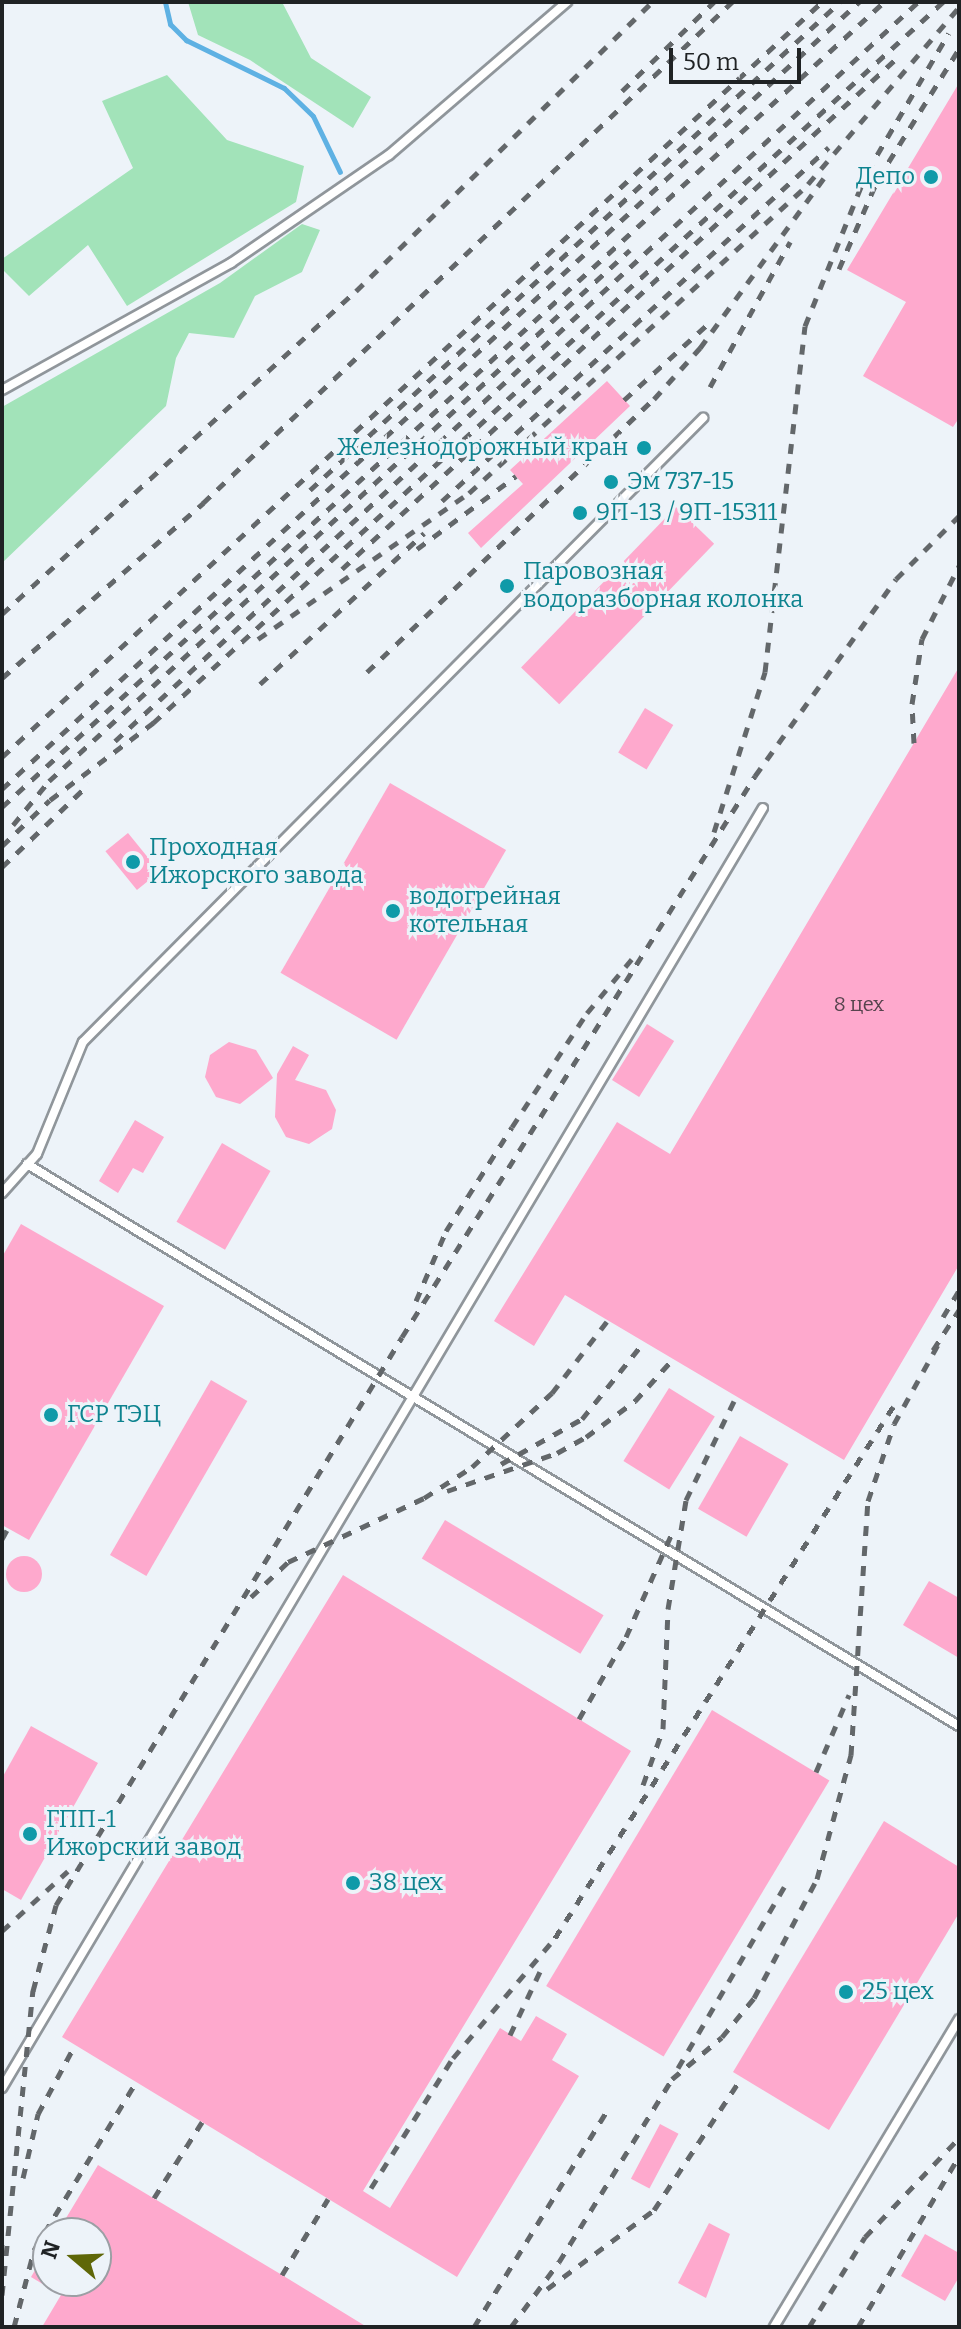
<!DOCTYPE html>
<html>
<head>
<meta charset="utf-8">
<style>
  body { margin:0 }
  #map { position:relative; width:961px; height:2329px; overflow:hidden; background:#edf3f9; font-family:Bitter,serif }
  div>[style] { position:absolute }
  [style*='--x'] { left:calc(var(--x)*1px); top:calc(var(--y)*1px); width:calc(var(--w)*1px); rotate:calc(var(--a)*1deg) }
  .green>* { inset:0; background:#a2e3b9 }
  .stream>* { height:5px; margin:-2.5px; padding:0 2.5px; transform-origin:2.5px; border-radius:2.5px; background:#5eb1e3 }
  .building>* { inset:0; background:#fea9cd; transform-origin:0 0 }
  .round { border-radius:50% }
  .roads { filter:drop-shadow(2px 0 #90969b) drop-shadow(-2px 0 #90969b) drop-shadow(0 2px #90969b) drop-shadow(0 -2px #90969b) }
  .service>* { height:8px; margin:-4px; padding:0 4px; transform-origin:4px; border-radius:4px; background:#fff }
  .rail>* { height:5px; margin-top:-2.5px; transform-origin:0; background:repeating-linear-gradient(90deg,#63676a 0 10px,transparent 0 20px) }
  .dots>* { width:22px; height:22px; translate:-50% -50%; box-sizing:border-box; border:4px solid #edf3f9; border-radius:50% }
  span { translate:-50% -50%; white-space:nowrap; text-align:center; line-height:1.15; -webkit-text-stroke:6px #edf3f9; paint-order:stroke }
  .number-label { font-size:20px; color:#57444e }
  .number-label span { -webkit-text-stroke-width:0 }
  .culture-label { font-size:24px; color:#0d838f }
  .right { translate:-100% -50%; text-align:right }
  .left { translate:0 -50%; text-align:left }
  .frame { position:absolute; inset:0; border:4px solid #1f2224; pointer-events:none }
  .north { position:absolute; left:32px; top:2217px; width:80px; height:80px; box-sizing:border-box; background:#edf3f9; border:2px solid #9b9fa4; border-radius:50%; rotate:289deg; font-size:22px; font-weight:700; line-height:32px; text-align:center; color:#1f2224 }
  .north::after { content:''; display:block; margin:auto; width:28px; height:36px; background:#5f6708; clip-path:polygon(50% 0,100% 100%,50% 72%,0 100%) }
  .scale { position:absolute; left:669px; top:48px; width:132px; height:36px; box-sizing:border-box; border:4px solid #1f2224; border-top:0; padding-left:10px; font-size:24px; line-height:28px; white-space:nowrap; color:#1f2224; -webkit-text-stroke:6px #edf3f9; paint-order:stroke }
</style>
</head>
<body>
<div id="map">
  <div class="green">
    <i style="clip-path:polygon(188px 2px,282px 2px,311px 58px,371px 97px,353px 128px,250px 60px,198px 35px)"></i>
    <i style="clip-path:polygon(167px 75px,227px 140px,304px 166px,296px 202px,127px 306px,88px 245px,29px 296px,2px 269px,2px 259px,133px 168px,102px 101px)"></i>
    <i style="clip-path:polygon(302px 224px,320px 230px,302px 272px,255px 296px,234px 338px,189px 333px,176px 358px,166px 406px,2px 563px,2px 407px,220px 283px)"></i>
  </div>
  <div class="stream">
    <i style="--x:165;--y:2;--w:23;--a:77"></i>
    <i style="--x:170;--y:24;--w:23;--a:45"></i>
    <i style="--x:186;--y:40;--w:109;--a:26.1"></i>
    <i style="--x:284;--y:88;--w:40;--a:44"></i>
    <i style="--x:313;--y:116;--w:62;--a:64.3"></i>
  </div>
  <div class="building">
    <i style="clip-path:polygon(959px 83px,959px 418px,953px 427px,863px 376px,906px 302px,847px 270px)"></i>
    <i style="clip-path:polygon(607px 381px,630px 406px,481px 548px,468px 533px,523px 484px,510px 470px)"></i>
    <i style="left:676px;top:507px;width:53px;height:223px;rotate:44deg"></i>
    <i style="clip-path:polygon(959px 667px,959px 1265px,844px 1460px,565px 1295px,534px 1346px,494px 1321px,617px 1122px,670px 1154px)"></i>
    <i style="left:645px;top:708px;width:33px;height:52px;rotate:31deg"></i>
    <i style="left:390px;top:783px;width:134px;height:219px;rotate:30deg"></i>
    <i style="left:128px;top:833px;width:50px;height:29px;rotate:51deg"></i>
    <i style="left:647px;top:1024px;width:32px;height:66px;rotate:32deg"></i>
    <i style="clip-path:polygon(229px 1042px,256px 1050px,273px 1078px,240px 1104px,216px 1097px,205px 1077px,210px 1055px)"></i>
    <i style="clip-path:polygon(293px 1046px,309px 1055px,295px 1080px,326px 1090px,336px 1110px,332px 1129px,309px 1144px,286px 1137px,275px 1117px,277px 1074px)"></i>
    <i style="clip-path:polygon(135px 1120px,164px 1137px,143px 1173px,133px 1168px,118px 1193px,99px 1181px)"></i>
    <i style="left:222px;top:1143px;width:56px;height:91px;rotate:30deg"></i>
    <i style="clip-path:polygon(21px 1224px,164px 1306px,29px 1540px,2px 1525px,2px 1257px)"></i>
    <i style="left:211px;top:1380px;width:42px;height:202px;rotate:30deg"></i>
    <i style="left:669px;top:1388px;width:54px;height:86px;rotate:32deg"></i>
    <i style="left:740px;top:1436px;width:56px;height:84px;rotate:30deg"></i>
    <i style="left:445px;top:1520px;width:185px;height:45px;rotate:31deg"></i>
    <i class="round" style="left:6px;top:1556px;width:36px;height:36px"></i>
    <i style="clip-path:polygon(343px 1575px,631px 1751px,363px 2191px,390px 2208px,500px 2028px,521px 2041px,536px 2016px,567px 2034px,552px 2060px,579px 2076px,457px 2277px,62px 2037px)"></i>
    <i style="clip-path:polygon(929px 1581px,959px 1598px,959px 1658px,903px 1625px)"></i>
    <i style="left:712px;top:1710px;width:137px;height:322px;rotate:31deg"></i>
    <i style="clip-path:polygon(31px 1726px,98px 1763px,21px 1900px,2px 1889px,2px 1778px)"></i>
    <i style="clip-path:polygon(884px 1821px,959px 1867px,959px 1913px,829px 2130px,733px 2072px)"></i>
    <i style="left:660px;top:2124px;width:21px;height:62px;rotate:28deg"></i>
    <i style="clip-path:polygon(98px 2165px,282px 2275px,367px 2327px,42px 2327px,61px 2295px,31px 2277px,48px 2248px,48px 2281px,96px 2281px,96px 2233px,57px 2233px)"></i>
    <i style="clip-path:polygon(709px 2223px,730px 2234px,706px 2298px,678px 2283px)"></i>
    <i style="clip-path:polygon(925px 2234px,959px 2253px,959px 2277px,945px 2301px,901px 2276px)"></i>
  </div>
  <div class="roads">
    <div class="service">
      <i style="--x:2;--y:390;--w:262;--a:-29"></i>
      <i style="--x:231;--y:263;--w:191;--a:-34.4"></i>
      <i style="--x:389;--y:155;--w:235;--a:-40.7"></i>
      <i style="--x:27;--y:1164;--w:1088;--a:31.09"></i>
      <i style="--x:2;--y:1193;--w:52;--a:-48.1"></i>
      <i style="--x:37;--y:1154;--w:121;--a:-67.7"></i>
      <i style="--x:83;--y:1042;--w:880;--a:-45.18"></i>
      <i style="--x:2;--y:2088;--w:1489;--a:-59.27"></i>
      <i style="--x:774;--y:2327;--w:359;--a:-59"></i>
    </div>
  </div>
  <div class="rail">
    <i style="--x:622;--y:91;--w:128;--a:-44.1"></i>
    <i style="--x:839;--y:269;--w:98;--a:-66.6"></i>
    <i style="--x:878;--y:179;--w:153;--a:-58.1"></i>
    <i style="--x:710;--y:387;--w:166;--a:-61.1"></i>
    <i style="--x:624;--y:400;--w:116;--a:-42.2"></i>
    <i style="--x:310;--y:490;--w:720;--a:-42.64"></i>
    <i style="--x:442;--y:501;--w:524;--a:-42.45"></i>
    <i style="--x:417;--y:549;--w:123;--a:-36.4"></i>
    <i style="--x:342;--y:569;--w:756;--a:-42.64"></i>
    <i style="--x:2;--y:614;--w:479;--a:-42.4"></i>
    <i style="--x:356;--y:291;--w:414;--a:-44.3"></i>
    <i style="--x:258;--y:639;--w:257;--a:-34.7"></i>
    <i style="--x:469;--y:493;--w:459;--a:-42.3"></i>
    <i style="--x:808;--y:184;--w:233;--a:-49.5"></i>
    <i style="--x:367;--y:672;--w:396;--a:-43.6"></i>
    <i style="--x:654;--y:399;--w:69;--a:-48"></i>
    <i style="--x:700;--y:348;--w:214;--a:-53.9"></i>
    <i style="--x:2;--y:678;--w:267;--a:-41"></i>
    <i style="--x:203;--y:503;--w:729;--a:-43.44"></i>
    <i style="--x:260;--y:684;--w:223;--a:-42.6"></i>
    <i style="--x:115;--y:741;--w:1091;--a:-42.62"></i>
    <i style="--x:914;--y:743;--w:39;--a:-93"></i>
    <i style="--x:912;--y:704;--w:66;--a:-81.3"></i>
    <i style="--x:922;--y:639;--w:82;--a:-63.1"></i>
    <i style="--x:2;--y:757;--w:1115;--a:-42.64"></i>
    <i style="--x:2;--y:789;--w:1164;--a:-42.56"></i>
    <i style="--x:2;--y:807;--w:1194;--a:-42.39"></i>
    <i style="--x:13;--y:825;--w:57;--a:-50.7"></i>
    <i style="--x:49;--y:781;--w:787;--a:-42.43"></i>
    <i style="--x:714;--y:832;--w:168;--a:-72.3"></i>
    <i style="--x:765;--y:672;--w:348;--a:-83.4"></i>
    <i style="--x:805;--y:326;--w:166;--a:-68.1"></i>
    <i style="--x:867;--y:172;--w:161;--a:-59.5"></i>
    <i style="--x:2;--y:846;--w:66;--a:-43.8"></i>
    <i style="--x:50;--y:800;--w:129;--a:-36.8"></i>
    <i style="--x:153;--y:723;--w:1070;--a:-42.39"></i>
    <i style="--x:2;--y:867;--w:120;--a:-43.7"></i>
    <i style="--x:416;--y:1301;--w:76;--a:-66.8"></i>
    <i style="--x:446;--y:1231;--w:123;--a:-57.6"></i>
    <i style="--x:512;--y:1127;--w:136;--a:-56.7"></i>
    <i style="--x:587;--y:1013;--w:77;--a:-50.3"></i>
    <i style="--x:943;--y:1317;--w:31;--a:-59"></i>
    <i style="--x:933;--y:1350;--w:48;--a:-57"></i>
    <i style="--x:501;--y:1464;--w:93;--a:-29.1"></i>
    <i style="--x:582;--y:1419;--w:99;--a:-51.2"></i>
    <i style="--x:447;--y:1491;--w:116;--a:-19.1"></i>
    <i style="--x:557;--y:1453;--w:33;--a:-29"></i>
    <i style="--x:586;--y:1437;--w:61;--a:-36.3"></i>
    <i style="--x:635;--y:1401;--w:57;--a:-47.9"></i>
    <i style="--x:2;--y:1539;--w:13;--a:-61"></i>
    <i style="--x:251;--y:1597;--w:51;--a:-43.4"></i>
    <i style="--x:288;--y:1562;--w:150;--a:-25.2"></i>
    <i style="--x:424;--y:1498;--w:57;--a:-32.9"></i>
    <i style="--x:472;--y:1467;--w:109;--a:-42.8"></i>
    <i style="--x:552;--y:1393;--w:92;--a:-52.5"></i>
    <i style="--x:579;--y:1719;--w:95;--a:-60.2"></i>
    <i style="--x:626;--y:1637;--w:114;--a:-66.1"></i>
    <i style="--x:816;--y:1772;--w:84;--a:-66.8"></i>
    <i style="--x:643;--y:1785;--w:59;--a:-70.3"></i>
    <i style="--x:663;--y:1729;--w:120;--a:-87.6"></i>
    <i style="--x:668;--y:1609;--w:110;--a:-80.6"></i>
    <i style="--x:686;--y:1500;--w:114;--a:-64.1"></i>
    <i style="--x:2;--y:1931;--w:89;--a:-42.3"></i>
    <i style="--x:510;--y:2035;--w:80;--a:-64.7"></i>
    <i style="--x:678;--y:2068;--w:213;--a:-59.6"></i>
    <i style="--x:23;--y:2178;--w:66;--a:-76.8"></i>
    <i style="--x:38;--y:2114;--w:78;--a:-61.8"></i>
    <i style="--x:371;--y:2188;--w:154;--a:-57.8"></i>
    <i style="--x:453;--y:2058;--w:157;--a:-49.6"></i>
    <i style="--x:555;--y:1938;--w:639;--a:-57.53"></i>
    <i style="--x:154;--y:2198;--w:90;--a:-57.7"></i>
    <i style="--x:282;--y:2275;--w:89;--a:-58.8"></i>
    <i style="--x:547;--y:2289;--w:133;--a:-36.4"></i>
    <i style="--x:654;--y:2210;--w:159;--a:-56.5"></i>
    <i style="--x:2;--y:2295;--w:306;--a:-84.2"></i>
    <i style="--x:33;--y:1991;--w:89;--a:-75"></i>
    <i style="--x:56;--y:1905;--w:665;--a:-58.65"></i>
    <i style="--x:402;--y:1337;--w:663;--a:-57.82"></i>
    <i style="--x:755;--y:776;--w:242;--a:-54.4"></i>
    <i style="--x:896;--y:579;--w:89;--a:-45"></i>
    <i style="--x:14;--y:2327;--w:80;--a:-75.4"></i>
    <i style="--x:34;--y:2250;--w:197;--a:-58.7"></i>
    <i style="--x:474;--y:2327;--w:259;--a:-58.4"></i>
    <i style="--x:511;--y:2327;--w:81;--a:-53.6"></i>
    <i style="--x:559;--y:2262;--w:215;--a:-58.3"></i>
    <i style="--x:672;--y:2079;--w:65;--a:-40"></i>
    <i style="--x:722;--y:2037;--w:50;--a:-50.6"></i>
    <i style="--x:754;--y:1998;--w:135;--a:-62.1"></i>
    <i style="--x:817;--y:1879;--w:129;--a:-74.7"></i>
    <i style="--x:851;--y:1755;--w:255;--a:-86.2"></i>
    <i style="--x:868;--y:1501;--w:81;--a:-71.3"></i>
    <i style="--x:894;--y:1424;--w:95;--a:-61"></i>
    <i style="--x:809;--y:2327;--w:106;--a:-58.1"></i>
    <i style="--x:865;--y:2237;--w:137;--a:-46.5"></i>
    <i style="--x:858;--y:2327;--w:199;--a:-59.4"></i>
  </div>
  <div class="dots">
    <i style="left:931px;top:177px;background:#0f9aa8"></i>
    <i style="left:644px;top:448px;background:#0f9aa8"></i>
    <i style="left:611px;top:482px;background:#0f9aa8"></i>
    <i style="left:580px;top:513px;background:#0f9aa8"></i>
    <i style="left:507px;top:586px;background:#0f9aa8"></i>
    <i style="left:133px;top:862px;background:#0f9aa8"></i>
    <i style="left:393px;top:911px;background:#0f9aa8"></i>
    <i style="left:51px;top:1415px;background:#0f9aa8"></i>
    <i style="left:30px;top:1834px;background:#0f9aa8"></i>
    <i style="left:353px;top:1883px;background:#0f9aa8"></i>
    <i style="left:846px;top:1992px;background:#0f9aa8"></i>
  </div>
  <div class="number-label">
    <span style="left:859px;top:1004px">8 цех</span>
  </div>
  <div class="culture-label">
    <span class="right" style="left:915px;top:177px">Депо</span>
    <span class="right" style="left:628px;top:448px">Железнодорожный кран</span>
    <span class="left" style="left:627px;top:482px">Эм 737-15</span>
    <span class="left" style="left:596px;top:513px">9П-13 / 9П-15311</span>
    <span class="left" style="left:523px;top:586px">Паровозная<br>водоразборная колонка</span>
    <span class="left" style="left:149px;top:862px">Проходная<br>Ижорского завода</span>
    <span class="left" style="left:409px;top:911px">водогрейная<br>котельная</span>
    <span class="left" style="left:67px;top:1415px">ГСР ТЭЦ</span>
    <span class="left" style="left:46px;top:1834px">ГПП-1<br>Ижорский завод</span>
    <span class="left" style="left:369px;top:1883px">38 цех</span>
    <span class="left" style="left:862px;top:1992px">25 цех</span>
  </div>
  <div class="frame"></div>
  <div class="north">N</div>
  <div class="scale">50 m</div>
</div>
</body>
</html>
